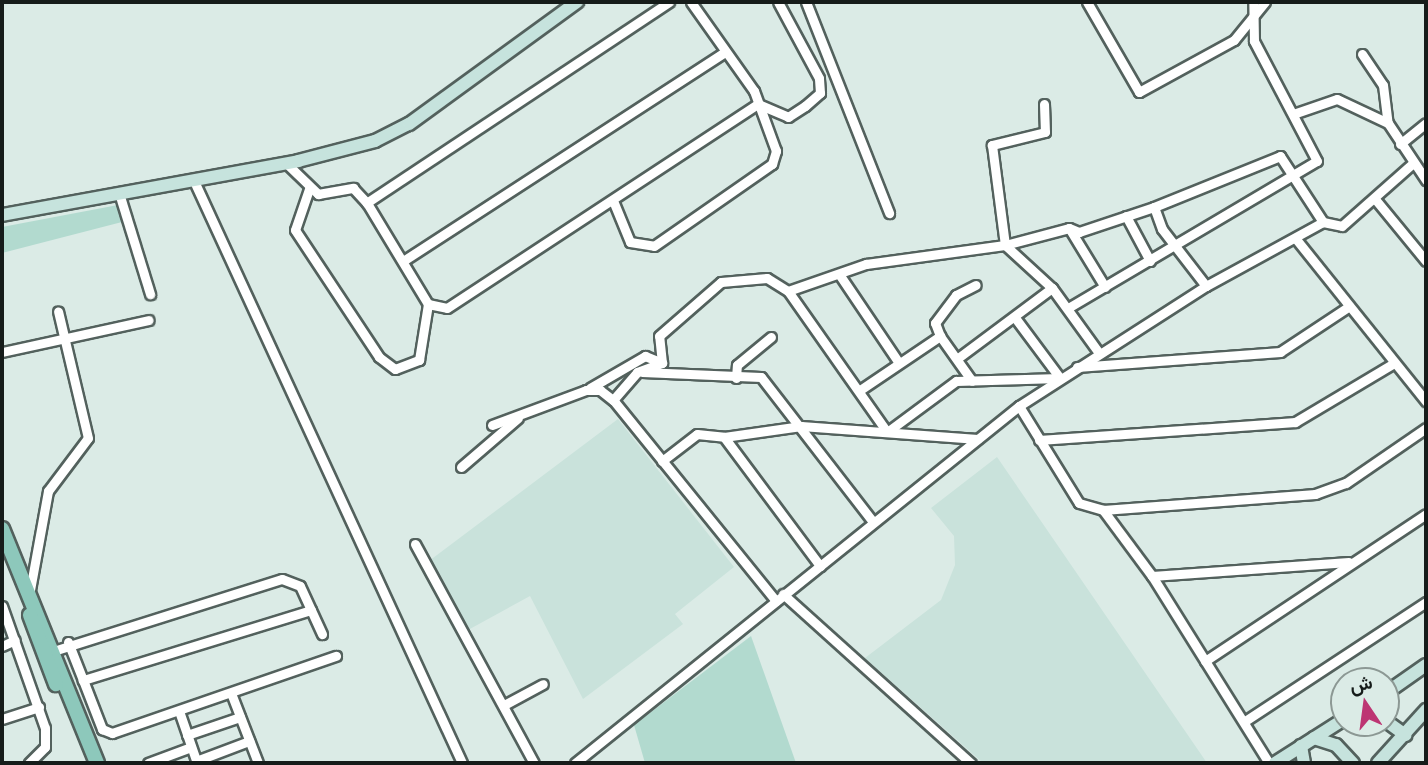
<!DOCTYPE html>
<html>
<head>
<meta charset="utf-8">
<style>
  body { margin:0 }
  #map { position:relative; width:1428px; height:765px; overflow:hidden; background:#dbebe6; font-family:"Noto Sans",Vazirmatn,sans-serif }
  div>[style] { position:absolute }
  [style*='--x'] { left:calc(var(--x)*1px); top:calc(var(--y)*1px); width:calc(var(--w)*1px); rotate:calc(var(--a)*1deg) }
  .built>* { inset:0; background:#c9e2db }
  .green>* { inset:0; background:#b2dacf }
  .roads { filter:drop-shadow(2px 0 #53615d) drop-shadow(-2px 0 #53615d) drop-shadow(0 2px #53615d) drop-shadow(0 -2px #53615d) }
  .street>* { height:9px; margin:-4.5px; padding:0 4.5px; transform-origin:4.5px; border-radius:4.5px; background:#fff }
  .secondary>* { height:12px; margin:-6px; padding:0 6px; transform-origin:6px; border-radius:6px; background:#c6e3dd }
  .primary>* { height:14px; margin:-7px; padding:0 7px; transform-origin:7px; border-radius:7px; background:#8dc8bb }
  span { translate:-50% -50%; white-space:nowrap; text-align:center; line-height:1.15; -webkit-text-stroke:5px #dbebe6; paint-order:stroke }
  .frame { position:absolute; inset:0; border:4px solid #161c1a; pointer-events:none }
  .north { position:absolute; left:1330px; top:667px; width:70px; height:70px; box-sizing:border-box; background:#dbebe6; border:2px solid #8c9894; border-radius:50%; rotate:347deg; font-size:19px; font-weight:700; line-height:28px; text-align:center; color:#161c1a }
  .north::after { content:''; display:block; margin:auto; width:24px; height:32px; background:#bd3573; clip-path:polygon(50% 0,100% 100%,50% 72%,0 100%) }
</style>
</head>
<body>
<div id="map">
  <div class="built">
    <i style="clip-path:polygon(618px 419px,734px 567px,675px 614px,683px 624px,583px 699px,530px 596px,468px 630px,429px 561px)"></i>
    <i style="clip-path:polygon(997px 457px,1207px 763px,983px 763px,865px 658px,941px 600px,955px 565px,954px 536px,931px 508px)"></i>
  </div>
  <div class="green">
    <i style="clip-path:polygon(118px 205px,122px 222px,2px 253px,2px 227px)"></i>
    <i style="clip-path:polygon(751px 636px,796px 763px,645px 763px,634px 725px)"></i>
  </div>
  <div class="roads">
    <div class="street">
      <i style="--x:669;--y:2;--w:363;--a:146.4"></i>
      <i style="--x:367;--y:203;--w:118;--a:58.9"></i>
      <i style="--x:428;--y:304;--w:19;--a:12"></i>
      <i style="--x:447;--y:308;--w:372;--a:-33.3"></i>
      <i style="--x:758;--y:104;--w:33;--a:23"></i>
      <i style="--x:788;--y:117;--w:20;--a:-33"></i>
      <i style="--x:805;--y:106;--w:20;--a:-41"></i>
      <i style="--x:820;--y:93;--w:15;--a:-94"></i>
      <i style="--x:819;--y:78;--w:86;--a:-118.3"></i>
      <i style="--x:806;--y:2;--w:227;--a:68.5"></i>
      <i style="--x:1087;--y:2;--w:104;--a:60"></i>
      <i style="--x:1139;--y:92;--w:108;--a:-28.7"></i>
      <i style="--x:1234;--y:40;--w:49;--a:-50.8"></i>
      <i style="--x:1362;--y:54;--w:37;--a:56"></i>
      <i style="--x:1383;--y:85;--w:38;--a:83"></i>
      <i style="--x:1388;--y:123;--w:69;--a:56.3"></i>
      <i style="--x:1044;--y:104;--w:28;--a:88"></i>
      <i style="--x:1045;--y:132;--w:55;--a:166.2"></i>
      <i style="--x:992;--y:145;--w:101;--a:82.6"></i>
      <i style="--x:1005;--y:245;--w:64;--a:42.5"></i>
      <i style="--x:1052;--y:288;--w:80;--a:54.1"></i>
      <i style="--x:1296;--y:113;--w:43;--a:-18.9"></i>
      <i style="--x:1337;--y:99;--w:56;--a:25.2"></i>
      <i style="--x:1400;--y:144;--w:33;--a:-39"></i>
      <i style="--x:286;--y:163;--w:45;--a:44.1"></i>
      <i style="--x:318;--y:194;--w:36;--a:-10"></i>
      <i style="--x:353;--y:188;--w:21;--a:47"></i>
      <i style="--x:194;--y:181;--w:641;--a:65.27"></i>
      <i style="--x:309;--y:189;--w:43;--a:108.9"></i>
      <i style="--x:295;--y:230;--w:152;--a:56.5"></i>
      <i style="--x:379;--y:357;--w:20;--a:37"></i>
      <i style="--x:395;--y:369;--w:26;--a:-21"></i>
      <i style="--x:419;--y:360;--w:57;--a:-80.9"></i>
      <i style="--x:119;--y:193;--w:106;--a:72.9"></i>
      <i style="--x:1375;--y:199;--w:80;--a:50.6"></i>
      <i style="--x:614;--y:203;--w:42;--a:67.7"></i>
      <i style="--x:630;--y:242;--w:24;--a:9"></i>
      <i style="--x:654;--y:246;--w:144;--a:-34.8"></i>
      <i style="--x:772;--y:164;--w:14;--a:-73"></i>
      <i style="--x:776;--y:151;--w:64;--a:-110.1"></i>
      <i style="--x:754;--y:91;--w:109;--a:-125.3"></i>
      <i style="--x:1154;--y:207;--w:136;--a:-22"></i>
      <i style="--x:1280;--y:156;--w:79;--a:56.9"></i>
      <i style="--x:1126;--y:216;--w:51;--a:61.9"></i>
      <i style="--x:1069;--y:228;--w:69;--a:58.6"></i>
      <i style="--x:1296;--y:239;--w:208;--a:51.3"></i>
      <i style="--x:403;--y:261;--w:384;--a:-33"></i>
      <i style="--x:839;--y:274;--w:107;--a:56"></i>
      <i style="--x:788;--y:291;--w:172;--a:54.9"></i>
      <i style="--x:887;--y:432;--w:86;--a:-36.5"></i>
      <i style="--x:956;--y:381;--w:104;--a:-1.7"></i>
      <i style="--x:1068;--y:308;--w:289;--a:-30.6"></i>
      <i style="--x:1317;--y:161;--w:136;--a:-117.7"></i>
      <i style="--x:1254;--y:41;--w:39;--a:-91"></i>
      <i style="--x:1016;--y:319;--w:74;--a:53.3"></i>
      <i style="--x:940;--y:336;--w:14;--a:-111"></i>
      <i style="--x:935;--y:323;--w:35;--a:-53"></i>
      <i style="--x:956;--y:295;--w:22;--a:-27"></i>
      <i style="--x:2;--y:352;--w:150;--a:-12.3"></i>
      <i style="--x:958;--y:358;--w:117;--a:-36.7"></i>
      <i style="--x:1077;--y:367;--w:204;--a:-4.2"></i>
      <i style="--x:1280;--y:352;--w:82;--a:-33.5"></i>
      <i style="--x:642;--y:372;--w:119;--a:2.4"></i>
      <i style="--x:761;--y:377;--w:183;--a:52.3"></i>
      <i style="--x:736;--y:378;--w:13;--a:-86"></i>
      <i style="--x:737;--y:365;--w:44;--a:-39.5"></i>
      <i style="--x:590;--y:388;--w:64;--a:-30.2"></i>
      <i style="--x:645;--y:356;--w:18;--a:22"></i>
      <i style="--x:860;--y:390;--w:97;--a:-34"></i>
      <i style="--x:940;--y:336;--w:55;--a:54.6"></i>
      <i style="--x:1019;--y:406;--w:114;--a:58.3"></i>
      <i style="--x:1079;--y:503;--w:25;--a:16"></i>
      <i style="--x:1103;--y:510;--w:82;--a:53.4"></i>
      <i style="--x:1152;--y:576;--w:221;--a:58"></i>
      <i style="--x:492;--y:425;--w:100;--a:-20.4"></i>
      <i style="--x:586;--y:390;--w:14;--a:0"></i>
      <i style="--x:600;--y:390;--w:16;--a:38"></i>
      <i style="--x:724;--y:437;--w:161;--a:53.3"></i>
      <i style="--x:1039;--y:440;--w:257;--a:-4"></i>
      <i style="--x:1295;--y:422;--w:115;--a:-30.8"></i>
      <i style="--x:662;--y:461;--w:44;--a:-37.6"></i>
      <i style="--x:697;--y:434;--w:27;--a:6"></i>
      <i style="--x:724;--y:437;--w:78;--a:-8.1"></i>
      <i style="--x:801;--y:426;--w:177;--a:4.2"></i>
      <i style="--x:461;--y:467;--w:75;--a:-40.7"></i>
      <i style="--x:1103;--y:510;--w:213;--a:-4.3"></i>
      <i style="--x:1315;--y:494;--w:33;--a:-20"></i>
      <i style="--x:1346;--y:483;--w:97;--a:-34.5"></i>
      <i style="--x:415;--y:544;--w:249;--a:61.5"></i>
      <i style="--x:1152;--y:576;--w:197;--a:-4.1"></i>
      <i style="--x:30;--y:590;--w:101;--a:-79.7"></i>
      <i style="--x:48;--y:491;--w:66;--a:-53"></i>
      <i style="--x:88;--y:438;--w:130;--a:-103.3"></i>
      <i style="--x:783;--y:594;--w:253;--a:42"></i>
      <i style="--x:776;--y:601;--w:259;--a:-129"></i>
      <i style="--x:613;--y:400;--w:37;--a:-49"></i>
      <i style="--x:637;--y:372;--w:27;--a:-20"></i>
      <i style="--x:662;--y:363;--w:27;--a:-96"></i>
      <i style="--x:659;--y:336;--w:82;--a:-41.1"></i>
      <i style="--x:721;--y:282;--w:46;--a:-5"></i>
      <i style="--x:767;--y:278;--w:25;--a:32"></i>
      <i style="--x:788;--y:291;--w:83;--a:-19.1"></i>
      <i style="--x:866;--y:264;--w:140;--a:-7.8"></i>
      <i style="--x:1005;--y:245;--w:66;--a:-14.9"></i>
      <i style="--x:1069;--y:228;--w:11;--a:22"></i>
      <i style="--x:1079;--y:232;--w:79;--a:-18.4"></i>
      <i style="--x:1154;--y:207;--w:23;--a:70"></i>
      <i style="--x:1162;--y:229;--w:72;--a:52.3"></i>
      <i style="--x:2;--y:606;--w:129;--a:70.6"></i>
      <i style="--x:45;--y:728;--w:19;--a:90"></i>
      <i style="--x:45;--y:747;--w:23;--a:135"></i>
      <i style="--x:311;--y:610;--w:239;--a:162.9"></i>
      <i style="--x:83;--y:680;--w:53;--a:68.8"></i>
      <i style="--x:102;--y:729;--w:11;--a:22"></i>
      <i style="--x:112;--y:733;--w:237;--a:-19"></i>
      <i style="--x:68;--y:642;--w:41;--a:68.5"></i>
      <i style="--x:2;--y:646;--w:14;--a:-25"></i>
      <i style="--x:47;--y:653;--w:246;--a:-17.5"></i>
      <i style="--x:282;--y:579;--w:19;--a:21"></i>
      <i style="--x:300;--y:586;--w:53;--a:65.4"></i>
      <i style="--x:1205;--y:661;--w:265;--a:-33.6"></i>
      <i style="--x:231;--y:693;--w:75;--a:68.9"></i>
      <i style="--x:504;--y:705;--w:44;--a:-28.3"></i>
      <i style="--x:179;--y:711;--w:55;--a:70.9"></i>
      <i style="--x:2;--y:719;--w:39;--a:-18"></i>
      <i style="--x:1245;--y:721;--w:217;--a:-33.3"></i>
      <i style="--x:187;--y:735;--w:56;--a:-18.8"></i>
      <i style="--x:196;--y:761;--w:57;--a:-20.7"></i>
      <i style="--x:148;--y:763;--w:46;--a:-20.4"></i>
      <i style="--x:575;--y:763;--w:570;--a:-38.8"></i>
      <i style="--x:1019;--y:406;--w:222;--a:-32.7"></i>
      <i style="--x:1206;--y:286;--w:133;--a:-28.7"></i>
      <i style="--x:1323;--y:222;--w:19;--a:12"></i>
      <i style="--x:1342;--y:226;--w:94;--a:-41.5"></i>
    </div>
    <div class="secondary">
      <i style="--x:2;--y:215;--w:301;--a:-10.3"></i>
      <i style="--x:298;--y:161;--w:80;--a:-14.6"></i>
      <i style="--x:375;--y:141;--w:38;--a:-27"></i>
      <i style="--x:409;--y:124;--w:208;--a:-36"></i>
      <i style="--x:1386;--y:693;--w:49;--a:-35"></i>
      <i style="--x:1386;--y:721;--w:24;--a:36"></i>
      <i style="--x:1314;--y:738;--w:23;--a:18"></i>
      <i style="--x:1336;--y:745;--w:25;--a:47"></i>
      <i style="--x:1301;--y:746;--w:17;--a:80"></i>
      <i style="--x:1275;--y:763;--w:82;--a:-32.5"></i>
      <i style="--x:1378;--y:763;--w:72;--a:-47.8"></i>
    </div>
    <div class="primary">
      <i style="--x:2;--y:529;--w:253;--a:67.9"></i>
      <i style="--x:30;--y:615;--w:74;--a:69.4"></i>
    </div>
  </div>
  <div class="frame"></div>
  <div class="north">ش</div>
</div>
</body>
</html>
